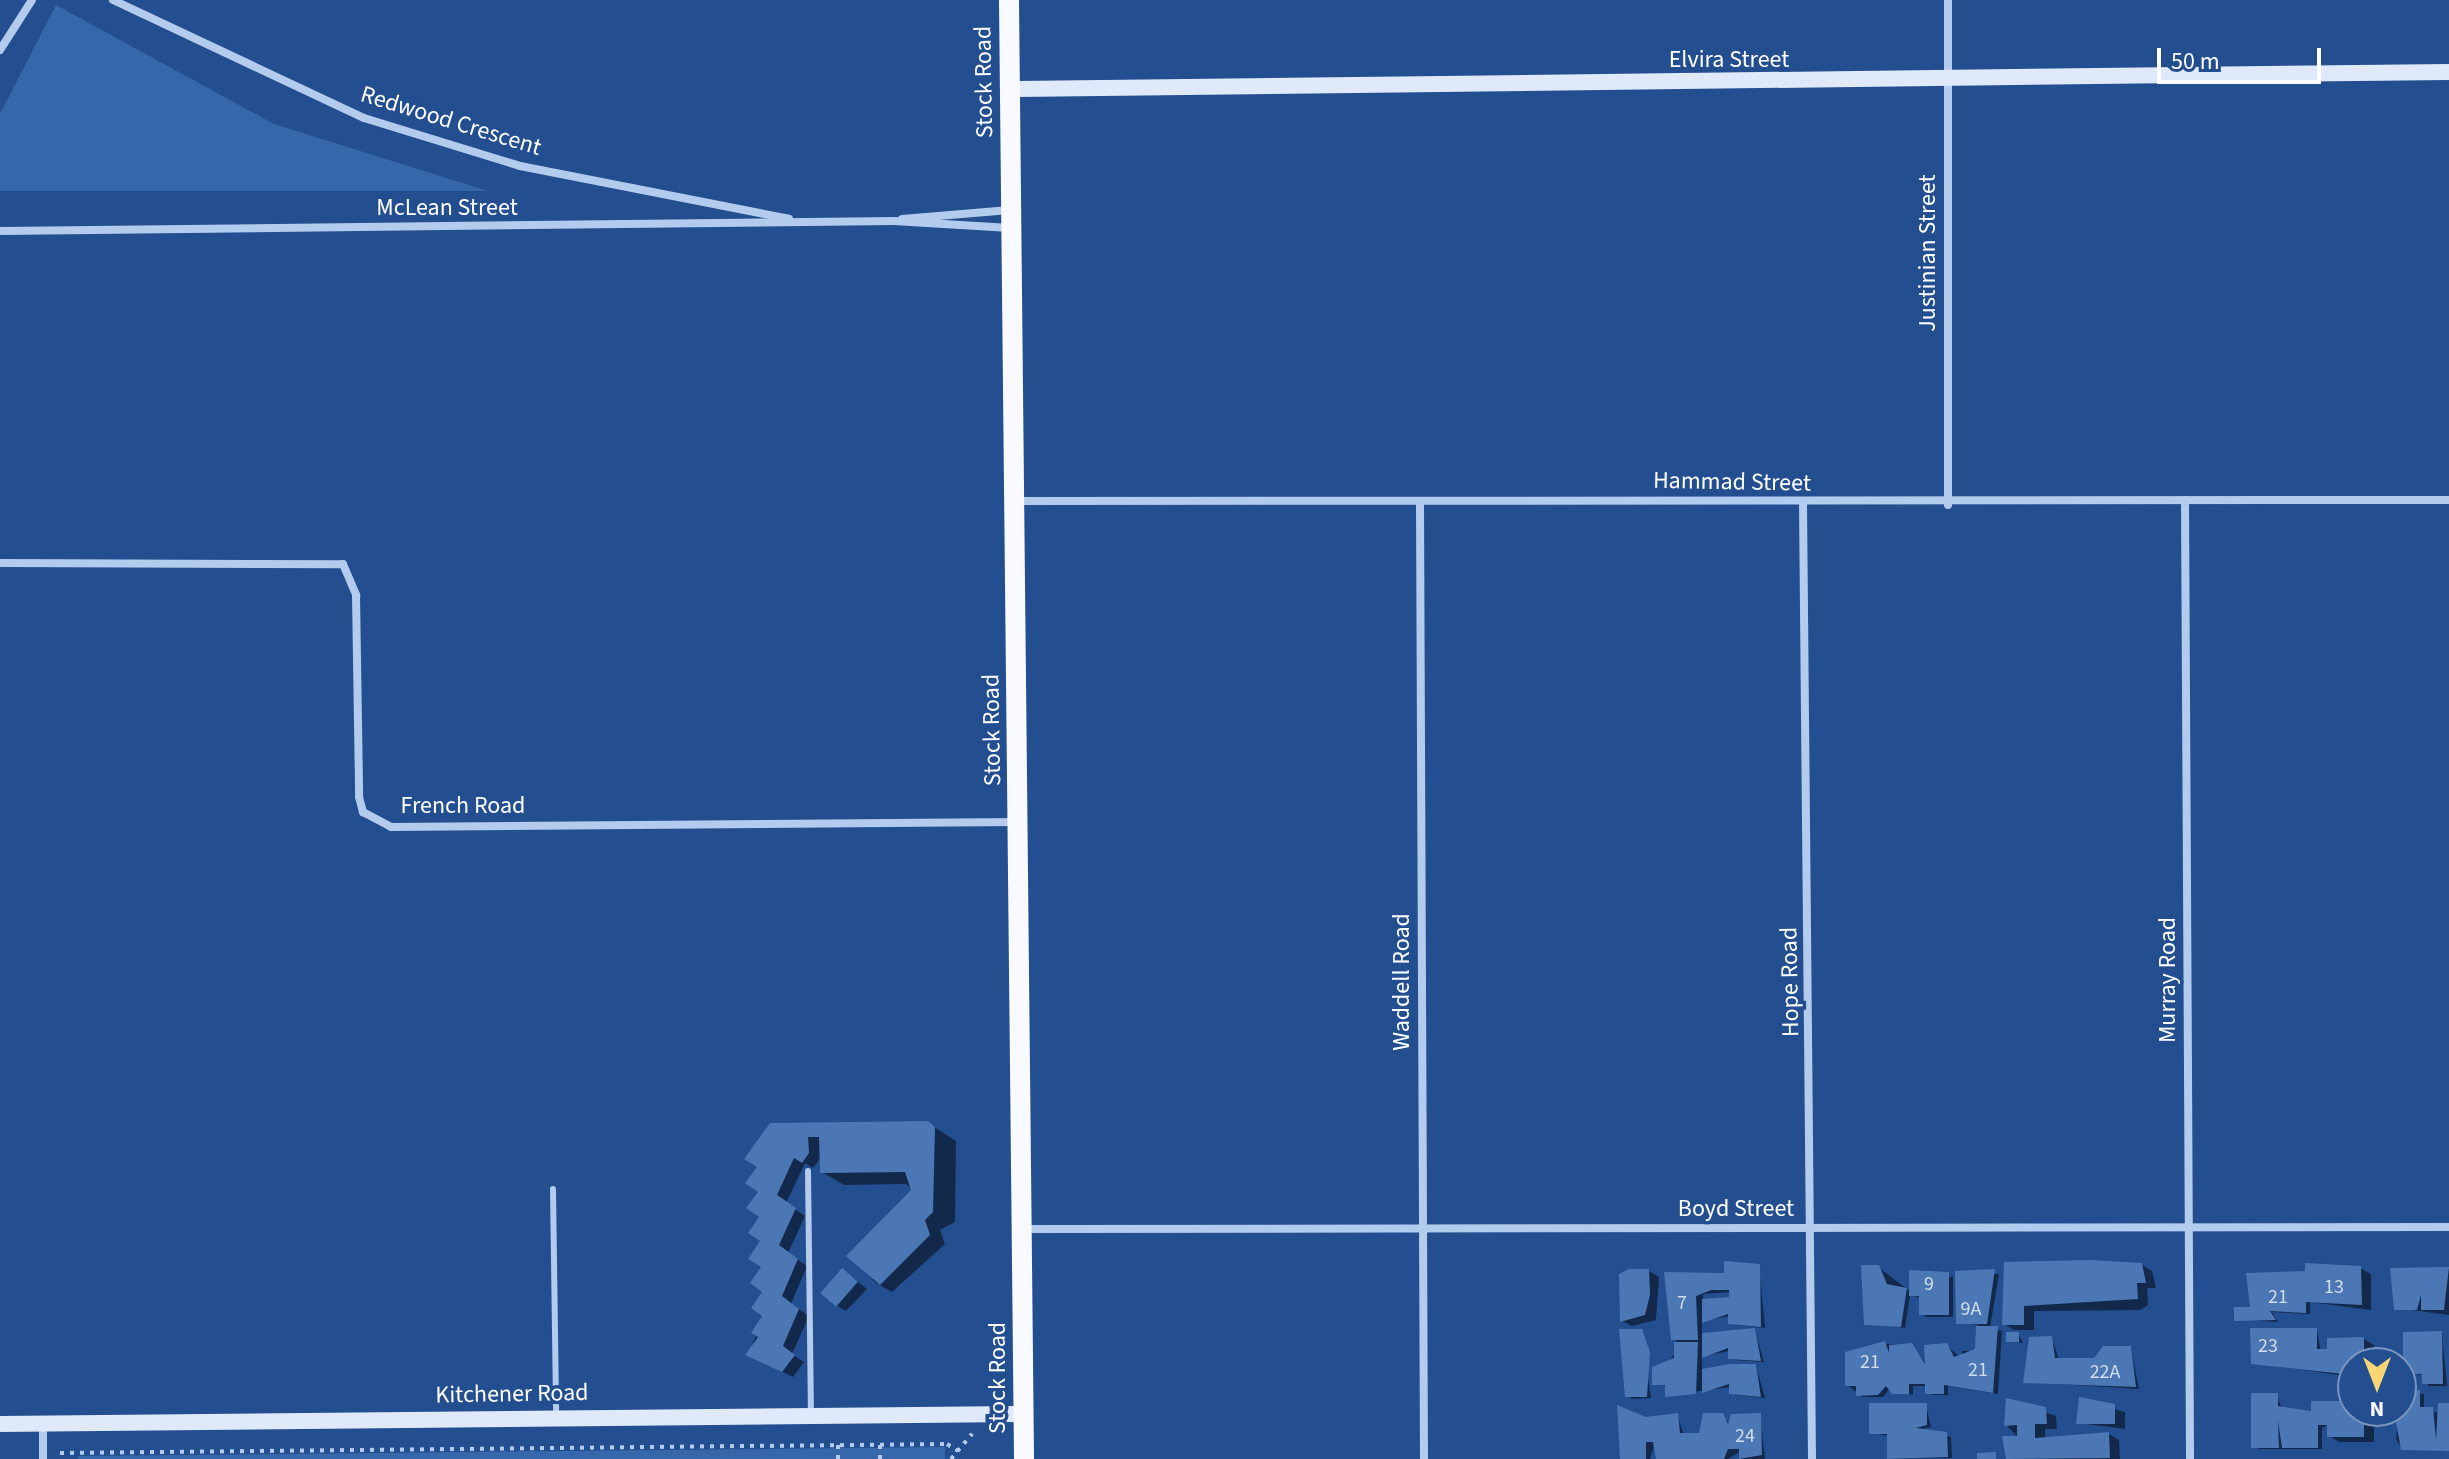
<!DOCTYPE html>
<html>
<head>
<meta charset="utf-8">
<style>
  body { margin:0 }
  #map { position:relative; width:2449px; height:1459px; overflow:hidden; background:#234e8f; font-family:"Source Sans 3",sans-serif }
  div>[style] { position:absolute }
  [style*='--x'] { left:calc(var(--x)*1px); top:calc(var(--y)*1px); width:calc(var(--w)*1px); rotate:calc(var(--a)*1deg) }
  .green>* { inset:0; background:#3767ab }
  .shadow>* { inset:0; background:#0007 }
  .building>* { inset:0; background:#4b77b5; transform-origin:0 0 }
  .path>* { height:4px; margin-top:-2px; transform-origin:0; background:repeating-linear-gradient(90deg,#b3cbec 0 4px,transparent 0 10px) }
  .lane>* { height:6px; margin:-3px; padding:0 3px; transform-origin:3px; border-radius:3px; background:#b3cbec }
  .street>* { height:8px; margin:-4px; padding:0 4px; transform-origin:4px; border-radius:4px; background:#b3cbec }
  .secondary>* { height:16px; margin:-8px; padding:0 8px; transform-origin:8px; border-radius:8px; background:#dfe9f9 }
  .primary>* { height:20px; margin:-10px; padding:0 10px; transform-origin:10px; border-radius:10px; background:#f8faff }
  span { translate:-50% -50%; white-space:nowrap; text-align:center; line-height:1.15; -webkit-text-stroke:7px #234e8f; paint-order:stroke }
  .number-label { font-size:20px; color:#d2ddec }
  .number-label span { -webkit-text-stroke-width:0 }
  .street-label { font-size:24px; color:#fff }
  .north { position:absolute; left:2337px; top:1347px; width:80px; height:80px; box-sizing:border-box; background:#234e8f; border:2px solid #7b95bc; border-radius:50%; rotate:180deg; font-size:22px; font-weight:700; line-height:32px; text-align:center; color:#fff }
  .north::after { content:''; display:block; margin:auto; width:28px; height:36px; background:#f7d676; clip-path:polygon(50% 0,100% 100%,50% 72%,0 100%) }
  .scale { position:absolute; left:2157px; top:48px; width:164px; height:36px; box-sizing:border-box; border:4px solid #fff; border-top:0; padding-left:10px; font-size:24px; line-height:28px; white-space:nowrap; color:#fff; -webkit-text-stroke:6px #234e8f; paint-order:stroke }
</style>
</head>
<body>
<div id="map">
  <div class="green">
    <i style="clip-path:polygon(56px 5px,274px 124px,488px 191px,0 191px,0 114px)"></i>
    <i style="clip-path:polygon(945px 1447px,945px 1459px,78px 1459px,78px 1456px)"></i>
  </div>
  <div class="shadow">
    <i style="clip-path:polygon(928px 1123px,956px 1141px,955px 1222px,940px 1230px,945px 1244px,892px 1292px,876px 1283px,849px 1256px,914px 1191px,906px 1184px,844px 1185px,822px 1172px,822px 1156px,813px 1168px,805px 1163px,786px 1203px,805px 1216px,788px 1253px,807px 1266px,791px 1304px,809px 1316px,792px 1354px,804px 1362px,793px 1377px,748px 1354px,765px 1316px,760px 1166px,771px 1125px)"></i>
    <i style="clip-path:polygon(2006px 1264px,2142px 1265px,2152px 1271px,2156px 1288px,2147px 1288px,2148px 1305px,2140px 1310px,2034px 1311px,2034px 1330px,2014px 1330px,2004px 1324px)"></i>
    <i style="clip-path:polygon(evenodd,1759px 1266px,1765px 1328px,1735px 1325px,1730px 1316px,1702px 1321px,1702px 1335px,1755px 1330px,1764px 1362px,1735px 1360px,1730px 1351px,1702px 1356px,1702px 1371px,1756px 1366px,1765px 1398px,1735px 1395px,1731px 1387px,1667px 1395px,1667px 1386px,1654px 1384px,1681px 1344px,1673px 1339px,1666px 1274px,1726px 1275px,1759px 1266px,1731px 1292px,1731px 1299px,1703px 1301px,1703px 1294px,1731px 1292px)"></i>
    <i style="clip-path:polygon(1878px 1267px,1911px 1292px,1953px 1276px,1953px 1317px,1925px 1317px,1921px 1298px,1910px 1295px,1905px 1328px,1865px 1323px)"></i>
    <i style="clip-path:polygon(2360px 1268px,2371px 1274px,2371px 1310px,2310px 1302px,2310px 1314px,2272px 1312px,2278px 1322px,2236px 1319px)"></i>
    <i style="clip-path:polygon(2449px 1269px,2449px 1315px,2396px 1308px,2393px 1270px)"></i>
    <i style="clip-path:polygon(843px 1270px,867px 1289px,846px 1311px,836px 1305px)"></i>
    <i style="clip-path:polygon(1649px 1271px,1659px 1277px,1656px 1320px,1632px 1326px,1622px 1321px)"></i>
    <i style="clip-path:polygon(1957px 1273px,1999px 1274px,1990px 1328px,2002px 1331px,1998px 1394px,1948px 1386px,1948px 1395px,1932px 1395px,1927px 1386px,1913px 1386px,1913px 1395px,1890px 1388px,1883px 1397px,1863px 1397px,1847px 1385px,1885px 1344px,1912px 1345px,1927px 1365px,1946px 1345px,1962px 1359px,1962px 1351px,1976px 1351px,1978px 1325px,1958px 1322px)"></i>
    <i style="clip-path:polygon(2317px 1330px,2321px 1353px,2364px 1339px,2374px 1345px,2374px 1363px,2353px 1363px,2353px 1411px,2374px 1411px,2374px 1442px,2339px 1442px,2329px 1436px,2331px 1423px,2322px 1428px,2322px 1449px,2258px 1449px,2277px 1395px,2282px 1409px,2313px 1413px,2346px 1403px,2339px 1375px,2253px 1363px)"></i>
    <i style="clip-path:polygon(1641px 1331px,1651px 1398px,1632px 1399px,1627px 1396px)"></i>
    <i style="clip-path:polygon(2442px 1333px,2447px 1386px,2428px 1386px,2424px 1375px,2405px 1373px)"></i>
    <i style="clip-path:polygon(2018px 1334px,2023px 1343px,2008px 1341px)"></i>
    <i style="clip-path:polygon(2052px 1338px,2059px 1360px,2095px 1360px,2131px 1348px,2139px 1389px,2025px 1382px)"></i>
    <i style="clip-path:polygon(2401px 1392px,2424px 1394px,2424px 1409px,2439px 1413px,2449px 1405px,2449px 1449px,2403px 1449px,2396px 1439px)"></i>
    <i style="clip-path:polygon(2080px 1399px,2125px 1412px,2125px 1429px,2079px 1423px)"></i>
    <i style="clip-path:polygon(2007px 1400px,2056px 1416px,2057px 1429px,2045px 1429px,2045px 1439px,2109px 1434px,2119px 1440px,2120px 1459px,2007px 1459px,2005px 1438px,2019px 1438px,2006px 1425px)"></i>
    <i style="clip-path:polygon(1926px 1405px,1931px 1427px,1919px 1430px,1951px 1437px,1952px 1458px,1889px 1459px,1889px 1436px,1871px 1433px)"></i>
    <i style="clip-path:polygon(1677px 1415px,1684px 1435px,1701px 1435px,1722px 1415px,1730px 1424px,1760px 1415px,1765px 1459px,1741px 1459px,1741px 1451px,1728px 1459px,1658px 1459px,1655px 1443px,1650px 1459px,1622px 1459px,1645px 1419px)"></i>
  </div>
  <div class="building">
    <i style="clip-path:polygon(928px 1121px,935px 1127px,933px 1212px,925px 1220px,930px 1235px,880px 1285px,846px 1256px,911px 1190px,905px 1172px,820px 1173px,819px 1137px,808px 1137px,809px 1153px,802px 1163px,794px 1158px,777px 1195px,796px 1208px,779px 1245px,798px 1259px,782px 1296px,799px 1309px,783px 1346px,795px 1355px,782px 1372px,745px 1355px,758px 1337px,751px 1333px,762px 1316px,751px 1308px,762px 1292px,750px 1283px,761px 1267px,748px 1259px,760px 1241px,748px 1233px,759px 1217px,746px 1208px,758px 1192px,745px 1183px,757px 1167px,744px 1159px,770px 1123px)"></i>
    <i style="clip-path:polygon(2091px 1260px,2142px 1263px,2146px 1283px,2137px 1283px,2138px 1299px,2024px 1306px,2024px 1325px,2002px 1325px,2004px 1262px)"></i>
    <i style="clip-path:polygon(1724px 1261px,1760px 1264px,1761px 1327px,1728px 1324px,1728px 1314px,1702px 1323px,1702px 1299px,1729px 1297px,1729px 1290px,1711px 1290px,1696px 1296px,1698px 1340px,1671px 1340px,1664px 1272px,1724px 1273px)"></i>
    <i style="clip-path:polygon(2305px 1263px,2361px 1266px,2362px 1305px,2306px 1302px,2306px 1313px,2270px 1311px,2276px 1320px,2234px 1321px,2234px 1307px,2250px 1307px,2246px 1273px,2305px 1271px)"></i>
    <i style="clip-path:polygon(1861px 1265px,1879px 1265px,1887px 1284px,1907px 1288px,1901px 1327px,1864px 1325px)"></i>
    <i style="clip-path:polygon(2449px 1267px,2444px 1310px,2421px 1310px,2421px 1295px,2417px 1310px,2394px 1310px,2390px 1268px)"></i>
    <i style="left:842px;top:1268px;width:21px;height:33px;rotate:41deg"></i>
    <i style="clip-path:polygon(1629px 1269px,1649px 1269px,1650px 1295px,1645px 1315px,1620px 1322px,1619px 1274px)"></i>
    <i style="clip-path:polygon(1995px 1269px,1987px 1324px,1956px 1324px,1955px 1271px)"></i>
    <i style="clip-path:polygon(1909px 1270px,1949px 1272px,1949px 1315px,1919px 1315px,1919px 1296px,1909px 1296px)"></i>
    <i style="clip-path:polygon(1976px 1326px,1998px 1326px,1993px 1393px,1944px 1385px,1944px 1394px,1925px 1394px,1925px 1384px,1909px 1384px,1909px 1394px,1892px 1394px,1886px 1386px,1878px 1395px,1856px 1396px,1856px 1386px,1845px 1386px,1845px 1352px,1885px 1341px,1889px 1353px,1889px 1345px,1912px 1343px,1925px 1364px,1924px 1345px,1947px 1343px,1954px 1357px,1975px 1349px)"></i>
    <i style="clip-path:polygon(1755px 1328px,1761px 1361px,1728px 1359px,1728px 1348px,1702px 1358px,1702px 1333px)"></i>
    <i style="clip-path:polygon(2250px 1328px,2317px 1328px,2317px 1349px,2327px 1349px,2327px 1338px,2364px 1337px,2364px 1363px,2353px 1363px,2353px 1411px,2364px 1411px,2364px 1437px,2327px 1437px,2327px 1425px,2318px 1425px,2318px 1448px,2282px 1448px,2278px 1421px,2279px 1448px,2251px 1448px,2251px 1393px,2278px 1393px,2278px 1406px,2311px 1411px,2311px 1401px,2344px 1401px,2344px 1374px,2251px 1364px)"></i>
    <i style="clip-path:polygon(1619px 1329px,1642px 1329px,1650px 1352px,1647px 1397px,1625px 1397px)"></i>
    <i style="clip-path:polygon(2442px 1331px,2443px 1384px,2422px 1384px,2422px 1374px,2403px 1374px,2403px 1332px)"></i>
    <i style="left:2006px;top:1332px;width:13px;height:10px"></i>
    <i style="clip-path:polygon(2052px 1336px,2055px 1358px,2094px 1358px,2103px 1346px,2131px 1346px,2136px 1387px,2023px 1383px,2029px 1337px)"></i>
    <i style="clip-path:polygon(1674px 1342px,1698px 1342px,1696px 1394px,1665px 1397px,1665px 1385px,1652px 1385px,1652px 1367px,1674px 1358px)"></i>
    <i style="clip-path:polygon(1729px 1364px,1756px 1364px,1761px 1397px,1729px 1394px,1729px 1384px,1702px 1393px,1702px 1369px)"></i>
    <i style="clip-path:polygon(2401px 1390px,2420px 1390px,2420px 1407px,2433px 1407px,2436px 1440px,2438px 1403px,2449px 1403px,2449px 1451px,2401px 1450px,2394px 1411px,2401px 1411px)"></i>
    <i style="clip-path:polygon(2079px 1397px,2115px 1404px,2115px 1424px,2076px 1424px)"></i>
    <i style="clip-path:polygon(2006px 1398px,2046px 1407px,2047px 1424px,2035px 1424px,2035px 1438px,2109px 1432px,2110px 1458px,2006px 1459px,2002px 1436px,2017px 1436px,2017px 1425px,2004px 1426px)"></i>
    <i style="clip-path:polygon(1869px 1403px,1927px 1403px,1927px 1425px,1916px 1428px,1947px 1432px,1948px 1457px,1887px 1459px,1887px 1434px,1869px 1434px)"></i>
    <i style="clip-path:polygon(1617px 1405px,1646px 1417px,1678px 1413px,1680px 1433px,1699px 1433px,1703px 1413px,1723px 1413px,1728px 1424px,1731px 1414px,1761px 1413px,1762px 1455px,1739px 1459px,1739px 1449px,1728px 1449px,1724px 1459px,1656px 1459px,1653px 1442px,1646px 1442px,1646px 1459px,1620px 1459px)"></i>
    <i style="clip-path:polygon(1996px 1452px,1996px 1459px,1977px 1459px,1977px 1453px)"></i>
  </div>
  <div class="path">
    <i style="--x:838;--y:1445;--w:14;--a:90"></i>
    <i style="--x:60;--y:1453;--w:887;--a:-0.58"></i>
    <i style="--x:947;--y:1444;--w:13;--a:32"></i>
    <i style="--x:880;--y:1459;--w:15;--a:-90"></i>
    <i style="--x:951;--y:1459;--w:33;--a:-50"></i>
  </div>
  <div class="lane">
    <i style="--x:808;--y:1171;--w:244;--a:89.3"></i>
    <i style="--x:553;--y:1189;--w:228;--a:89.2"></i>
  </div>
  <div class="street">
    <i style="--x:113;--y:0;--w:277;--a:25.2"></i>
    <i style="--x:364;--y:118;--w:163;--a:17.1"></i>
    <i style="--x:520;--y:166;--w:274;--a:11.1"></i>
    <i style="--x:1948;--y:0;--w:505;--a:90"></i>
    <i style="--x:0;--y:50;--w:59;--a:-57.4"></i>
    <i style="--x:902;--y:219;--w:108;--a:-4.8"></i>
    <i style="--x:0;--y:231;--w:894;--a:-0.64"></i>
    <i style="--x:894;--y:221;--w:116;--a:3.5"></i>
    <i style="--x:2185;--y:500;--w:959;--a:89.7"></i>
    <i style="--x:1016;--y:501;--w:1433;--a:-0.04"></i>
    <i style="--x:1803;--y:504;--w:955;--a:89.46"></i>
    <i style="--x:1420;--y:505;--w:954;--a:89.76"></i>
    <i style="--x:0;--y:563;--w:343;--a:0.2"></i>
    <i style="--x:343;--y:564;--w:34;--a:67"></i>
    <i style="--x:356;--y:595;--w:202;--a:89.1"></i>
    <i style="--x:359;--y:797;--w:16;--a:75"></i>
    <i style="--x:363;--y:812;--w:32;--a:28"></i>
    <i style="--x:391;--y:827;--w:627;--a:-0.46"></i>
    <i style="--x:1022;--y:1229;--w:1427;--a:-0.08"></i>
    <i style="--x:43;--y:1424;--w:35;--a:90"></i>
  </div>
  <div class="secondary">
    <i style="--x:1010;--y:89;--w:1439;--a:-0.68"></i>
    <i style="--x:0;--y:1424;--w:1025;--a:-0.56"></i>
  </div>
  <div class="primary">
    <i style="--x:1009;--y:0;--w:1459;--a:89.41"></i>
  </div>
  <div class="number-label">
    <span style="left:1929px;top:1284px">9</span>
    <span style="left:2334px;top:1287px">13</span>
    <span style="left:2278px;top:1297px">21</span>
    <span style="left:1682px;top:1303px">7</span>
    <span style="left:1971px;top:1309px">9A</span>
    <span style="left:2268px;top:1346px">23</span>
    <span style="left:1870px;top:1362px">21</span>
    <span style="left:1978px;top:1370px">21</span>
    <span style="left:2105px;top:1372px">22A</span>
    <span style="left:1745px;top:1436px">24</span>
  </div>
  <div class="street-label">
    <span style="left:1729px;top:60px">Elvira Street</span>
    <span style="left:984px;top:82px;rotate:-91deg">Stock Road</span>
    <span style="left:451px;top:121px;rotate:17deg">Redwood Crescent</span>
    <span style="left:447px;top:208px">McLean Street</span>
    <span style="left:1928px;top:253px;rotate:-90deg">Justinian Street</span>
    <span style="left:1732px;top:482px;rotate:1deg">Hammad Street</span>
    <span style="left:992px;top:730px;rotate:-91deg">Stock Road</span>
    <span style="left:463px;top:806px">French Road</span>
    <span style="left:2168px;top:980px;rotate:-90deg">Murray Road</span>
    <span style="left:1402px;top:982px;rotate:-90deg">Waddell Road</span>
    <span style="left:1790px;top:982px;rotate:-91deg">Hope Road</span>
    <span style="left:1736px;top:1209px">Boyd Street</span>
    <span style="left:998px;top:1378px;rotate:-90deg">Stock Road</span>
    <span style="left:512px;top:1394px;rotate:-1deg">Kitchener Road</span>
  </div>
  <div class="north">N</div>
  <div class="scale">50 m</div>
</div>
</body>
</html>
